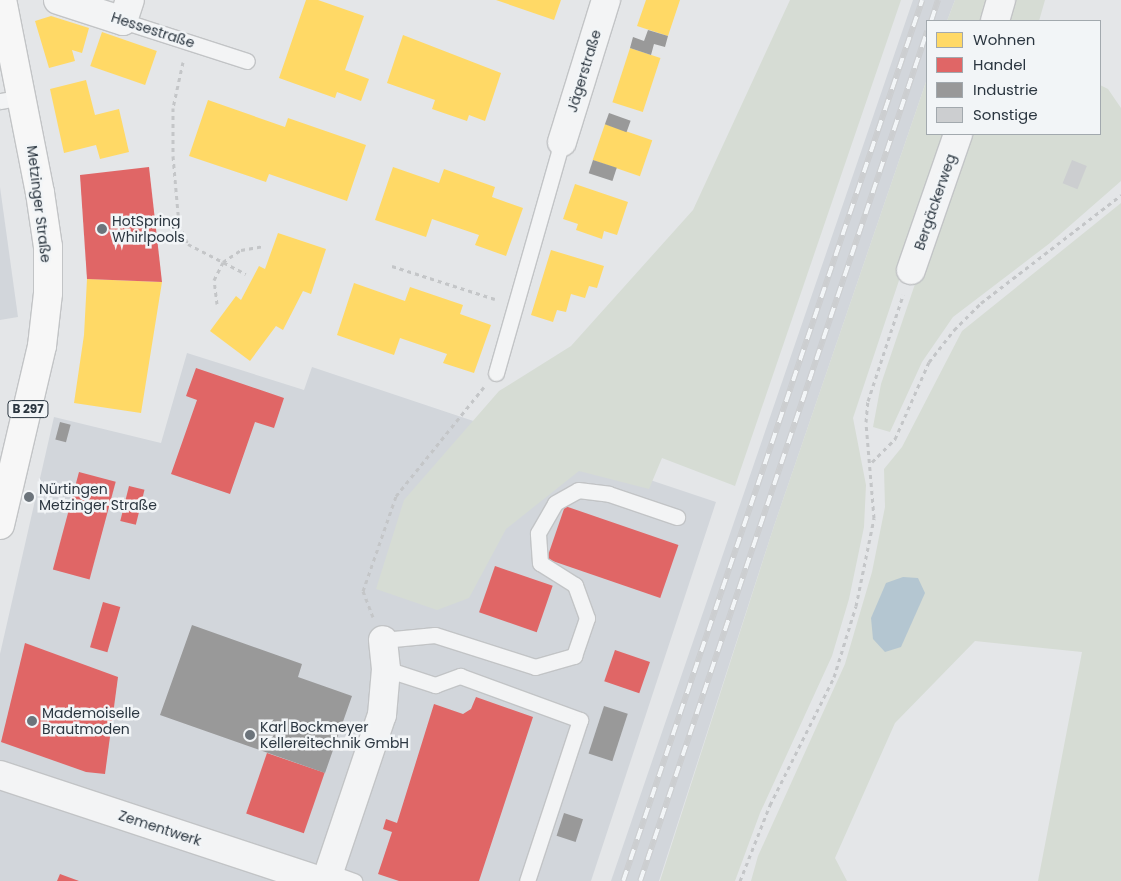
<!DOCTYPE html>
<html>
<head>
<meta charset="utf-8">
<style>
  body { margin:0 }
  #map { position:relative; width:1121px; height:881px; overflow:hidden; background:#e4e6e8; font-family:Poppins,sans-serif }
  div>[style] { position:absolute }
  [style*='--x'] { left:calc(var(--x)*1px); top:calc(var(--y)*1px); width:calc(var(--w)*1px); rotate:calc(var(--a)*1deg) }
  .built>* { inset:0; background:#d2d6db }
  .green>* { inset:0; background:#d6dcd4 }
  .water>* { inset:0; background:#b4c6d1 }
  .homes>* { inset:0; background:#ffd966; transform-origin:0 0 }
  .shops>* { inset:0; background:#e06666; transform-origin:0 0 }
  .industry>* { inset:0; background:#999; transform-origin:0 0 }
  .building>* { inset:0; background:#ccced0; transform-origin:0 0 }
  .path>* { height:3px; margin-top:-1.5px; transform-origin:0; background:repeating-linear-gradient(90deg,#c4c6c8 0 4px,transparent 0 8px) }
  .roads { filter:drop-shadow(1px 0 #c2c4c6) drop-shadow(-1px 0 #c2c4c6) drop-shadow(0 1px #c2c4c6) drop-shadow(0 -1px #c2c4c6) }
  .service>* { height:15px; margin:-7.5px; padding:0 7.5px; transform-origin:7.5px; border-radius:7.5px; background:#f3f4f5 }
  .minor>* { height:28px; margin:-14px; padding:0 14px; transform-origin:14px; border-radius:14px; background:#f3f4f5 }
  .primary>* { height:28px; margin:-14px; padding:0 14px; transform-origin:14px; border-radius:14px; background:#f7f7f7 }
  .rail>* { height:5.5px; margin-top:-2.75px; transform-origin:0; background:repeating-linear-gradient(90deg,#f2f5f7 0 11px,#ccced0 0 22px); box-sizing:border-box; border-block:1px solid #ccced0 }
  .dots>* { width:14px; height:14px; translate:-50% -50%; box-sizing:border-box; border:2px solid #f2f5f7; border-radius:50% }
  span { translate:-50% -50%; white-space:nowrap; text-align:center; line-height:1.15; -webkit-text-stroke:5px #f2f5f7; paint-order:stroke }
  .shield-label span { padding:1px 4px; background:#f2f5f7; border:1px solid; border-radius:4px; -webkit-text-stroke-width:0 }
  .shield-label { font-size:12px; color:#2b3640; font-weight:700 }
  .street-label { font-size:14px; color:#2b3640 }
  .poi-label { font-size:14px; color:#2b3640 }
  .left { translate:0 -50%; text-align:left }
  .legend { position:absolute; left:926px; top:20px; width:175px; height:115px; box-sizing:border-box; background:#f2f5f7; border:1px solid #a2a9ae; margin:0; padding:6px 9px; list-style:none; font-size:15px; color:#2b3640 }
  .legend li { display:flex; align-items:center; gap:10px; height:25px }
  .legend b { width:25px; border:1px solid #a2a9ae }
</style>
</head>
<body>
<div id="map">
  <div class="built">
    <i style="clip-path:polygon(913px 0,955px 0,947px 21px,927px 21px,927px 79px,774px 526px,659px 881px,611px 881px)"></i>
    <i style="clip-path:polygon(0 187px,18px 317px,0 320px)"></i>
    <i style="clip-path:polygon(187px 353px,304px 390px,312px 367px,716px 502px,591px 881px,0 881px,0 654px,54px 417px,161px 443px)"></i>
  </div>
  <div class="green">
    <i style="clip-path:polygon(790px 0,901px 0,735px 486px,662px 458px,649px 489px,579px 471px,506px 529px,469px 598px,437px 610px,376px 589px,404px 500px,499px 391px,571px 346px,693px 210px)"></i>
    <i style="clip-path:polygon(955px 0,992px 0,985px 21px,947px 21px)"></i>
    <i style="clip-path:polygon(1008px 0,1045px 0,1039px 21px,1002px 21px)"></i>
    <i style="clip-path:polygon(927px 79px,927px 134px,948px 134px,853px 418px,866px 485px,864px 527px,849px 599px,832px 656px,760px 813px,735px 881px,660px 881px,774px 526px)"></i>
    <i style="clip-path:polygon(1100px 85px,1108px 89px,1121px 108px,1121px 181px,1050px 243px,953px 317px,922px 362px,890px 432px,873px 427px,881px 384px,966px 134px,1100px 134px)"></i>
    <i style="clip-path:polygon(1121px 203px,1121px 881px,1038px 881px,1082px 652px,975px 641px,895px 723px,835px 858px,847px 881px,751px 881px,758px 856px,845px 664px,872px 572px,885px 507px,884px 469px,902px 447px,962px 331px)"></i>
  </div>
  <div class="water">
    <i style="clip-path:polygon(903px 577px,918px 578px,925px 593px,901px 647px,885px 652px,873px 639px,871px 618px,886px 583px)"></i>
  </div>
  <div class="homes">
    <i style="clip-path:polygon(306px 0,318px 0,364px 16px,345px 70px,369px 79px,361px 101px,337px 92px,335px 98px,279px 78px)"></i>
    <i style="clip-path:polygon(496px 0,561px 0,554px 20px)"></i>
    <i style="clip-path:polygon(646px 0,680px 0,668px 36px,637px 26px)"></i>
    <i style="clip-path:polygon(51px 16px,89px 28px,82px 53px,72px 50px,75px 61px,49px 68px,35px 21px)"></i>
    <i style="left:102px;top:32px;width:58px;height:36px;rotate:19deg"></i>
    <i style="clip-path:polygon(403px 35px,501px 73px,485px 121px,469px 115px,467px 121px,432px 109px,435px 100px,387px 83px)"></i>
    <i style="left:630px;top:48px;width:32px;height:57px;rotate:18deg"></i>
    <i style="clip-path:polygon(86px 80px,95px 115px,119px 109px,129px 152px,100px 159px,96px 145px,64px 153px,50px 89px)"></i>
    <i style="clip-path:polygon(208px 100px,285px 127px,288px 118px,366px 145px,347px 201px,269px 174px,266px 182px,189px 156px)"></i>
    <i style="left:605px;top:124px;width:50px;height:38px;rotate:19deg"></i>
    <i style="clip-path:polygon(393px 167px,439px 183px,444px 169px,495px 187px,492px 197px,523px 208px,506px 256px,475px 245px,479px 235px,432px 219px,426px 237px,375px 220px)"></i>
    <i style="clip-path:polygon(575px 184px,628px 202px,617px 235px,604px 231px,602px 239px,576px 230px,578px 224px,563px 219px)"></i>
    <i style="clip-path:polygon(278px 233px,326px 249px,311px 294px,303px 291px,283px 330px,276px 326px,250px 361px,210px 331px,236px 296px,241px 300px,259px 266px,265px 269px)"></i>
    <i style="clip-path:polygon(551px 250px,604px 266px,597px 288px,589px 286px,585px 298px,571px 294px,566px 312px,557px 310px,553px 322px,531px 315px)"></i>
    <i style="clip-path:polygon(87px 279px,162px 282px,141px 413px,74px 403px,84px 335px)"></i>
    <i style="clip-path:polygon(354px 283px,405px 301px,410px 287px,463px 305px,460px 314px,491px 325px,474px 373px,443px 363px,447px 354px,400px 338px,394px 355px,337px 335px)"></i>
  </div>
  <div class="shops">
    <i style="clip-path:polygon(149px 167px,162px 282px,87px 279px,80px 175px)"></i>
    <i style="clip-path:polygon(196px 368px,284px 398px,274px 428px,255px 422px,230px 494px,171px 474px,197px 400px,186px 396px)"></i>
    <i style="left:79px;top:472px;width:38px;height:101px;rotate:15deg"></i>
    <i style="left:129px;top:486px;width:16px;height:36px;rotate:14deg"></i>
    <i style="left:565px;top:506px;width:120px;height:56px;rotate:19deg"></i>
    <i style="left:495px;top:566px;width:61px;height:49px;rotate:19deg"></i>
    <i style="left:103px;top:602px;width:18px;height:47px;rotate:16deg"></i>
    <i style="clip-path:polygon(25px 643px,118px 677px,105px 774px,86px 772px,1px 742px)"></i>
    <i style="left:615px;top:650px;width:37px;height:33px;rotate:19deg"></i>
    <i style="clip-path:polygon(476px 697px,533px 717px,479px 881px,399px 881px,378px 874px,392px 832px,383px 829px,386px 819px,397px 823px,434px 704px,463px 714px,471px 709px)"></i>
    <i style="left:267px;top:753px;width:61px;height:64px;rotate:19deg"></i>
    <i style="clip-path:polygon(60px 874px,79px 881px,57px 881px)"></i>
  </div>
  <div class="industry">
    <i style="clip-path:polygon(648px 30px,668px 36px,665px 47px,654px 44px,651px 55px,630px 48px,633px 37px,644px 41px)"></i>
    <i style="left:609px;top:113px;width:23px;height:12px;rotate:20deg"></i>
    <i style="left:593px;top:160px;width:25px;height:14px;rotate:18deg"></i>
    <i style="left:60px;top:422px;width:11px;height:18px;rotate:15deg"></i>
    <i style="clip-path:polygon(192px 625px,302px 664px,298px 677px,352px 696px,325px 773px,160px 715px)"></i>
    <i style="left:604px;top:706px;width:25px;height:50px;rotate:18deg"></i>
    <i style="left:564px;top:813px;width:20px;height:24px;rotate:18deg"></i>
  </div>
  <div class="building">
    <i style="left:1072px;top:160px;width:16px;height:25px;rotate:22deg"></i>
  </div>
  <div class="path">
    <i style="--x:183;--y:62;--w:47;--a:102.3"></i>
    <i style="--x:173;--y:108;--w:48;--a:90"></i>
    <i style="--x:173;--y:156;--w:68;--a:85"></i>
    <i style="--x:179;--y:224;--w:22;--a:66"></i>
    <i style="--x:188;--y:244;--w:65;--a:27.3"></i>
    <i style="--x:392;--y:266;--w:108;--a:17.8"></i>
    <i style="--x:217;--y:304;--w:24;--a:-97"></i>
    <i style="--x:214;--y:280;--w:20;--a:-63"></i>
    <i style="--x:223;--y:262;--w:22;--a:-34"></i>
    <i style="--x:241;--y:250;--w:22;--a:-10"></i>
    <i style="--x:872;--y:462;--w:33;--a:-45"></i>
    <i style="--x:895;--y:439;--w:84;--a:-66.2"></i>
    <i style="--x:929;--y:362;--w:41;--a:-52"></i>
    <i style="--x:954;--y:330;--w:38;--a:-45"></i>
    <i style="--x:981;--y:303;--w:177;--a:-37.6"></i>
    <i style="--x:373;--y:617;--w:28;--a:-111"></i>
    <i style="--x:363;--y:591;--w:101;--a:-70.8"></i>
    <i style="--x:396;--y:496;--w:140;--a:-51.1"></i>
    <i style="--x:740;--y:881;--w:82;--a:-68.5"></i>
    <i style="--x:770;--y:805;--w:143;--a:-63.4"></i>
    <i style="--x:834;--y:677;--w:74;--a:-72.8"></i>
    <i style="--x:856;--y:606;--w:90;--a:-78.4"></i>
    <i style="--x:874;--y:518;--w:96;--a:-94.8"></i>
    <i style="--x:866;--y:422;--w:21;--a:-85"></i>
    <i style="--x:868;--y:401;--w:112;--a:-71.7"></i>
  </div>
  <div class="roads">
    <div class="service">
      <i style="--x:123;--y:21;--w:130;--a:17.9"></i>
      <i style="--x:0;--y:101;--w:23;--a:-10"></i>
      <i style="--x:496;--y:373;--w:240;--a:-74.1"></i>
      <i style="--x:383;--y:640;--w:52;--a:-5.5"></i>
      <i style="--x:435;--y:635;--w:105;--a:17.7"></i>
      <i style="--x:535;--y:667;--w:41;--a:-15.8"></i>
      <i style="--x:574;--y:656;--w:40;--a:-71.1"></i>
      <i style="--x:587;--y:618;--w:35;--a:-110"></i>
      <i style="--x:575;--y:585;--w:41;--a:-147.8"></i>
      <i style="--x:540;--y:563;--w:30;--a:-94"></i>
      <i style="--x:538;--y:533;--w:34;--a:-60"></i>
      <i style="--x:555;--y:503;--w:26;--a:-29"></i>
      <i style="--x:578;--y:490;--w:31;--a:7"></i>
      <i style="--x:609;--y:494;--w:72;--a:18.7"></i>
      <i style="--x:386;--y:669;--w:52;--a:18.1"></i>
      <i style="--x:435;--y:685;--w:27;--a:-20"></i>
      <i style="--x:460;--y:676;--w:128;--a:20.1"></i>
      <i style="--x:580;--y:720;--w:169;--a:108.2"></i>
      <i style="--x:329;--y:872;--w:27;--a:20"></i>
    </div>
    <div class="minor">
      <i style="--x:58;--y:0;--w:68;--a:17.9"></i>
      <i style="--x:123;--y:21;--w:22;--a:-72"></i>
      <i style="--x:995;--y:21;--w:22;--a:-74"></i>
      <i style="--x:562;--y:142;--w:149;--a:-72.8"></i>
      <i style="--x:911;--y:270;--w:144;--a:-70.9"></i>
      <i style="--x:0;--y:775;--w:337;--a:18.3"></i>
      <i style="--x:326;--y:881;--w:175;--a:-71.4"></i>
      <i style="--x:382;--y:715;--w:46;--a:-85"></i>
      <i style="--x:386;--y:669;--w:29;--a:-96"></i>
    </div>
    <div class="primary">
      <i style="--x:0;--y:525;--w:184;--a:-76.8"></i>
      <i style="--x:42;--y:346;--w:53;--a:-83.5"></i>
      <i style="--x:48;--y:293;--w:46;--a:-90"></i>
      <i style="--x:48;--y:247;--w:55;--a:-98.4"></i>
      <i style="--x:40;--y:193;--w:197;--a:-101.1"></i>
    </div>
  </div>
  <div class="rail">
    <i style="--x:931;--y:21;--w:22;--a:-72"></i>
    <i style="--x:623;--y:881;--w:930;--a:-71.25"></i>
    <i style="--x:640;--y:881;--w:897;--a:-71.34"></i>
  </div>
  <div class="dots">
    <i style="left:102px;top:229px;background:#6c747b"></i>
    <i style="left:29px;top:497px;background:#6c747b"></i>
    <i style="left:32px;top:721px;background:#6c747b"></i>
    <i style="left:250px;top:735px;background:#6c747b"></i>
  </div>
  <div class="shield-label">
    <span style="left:28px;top:409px">B 297</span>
  </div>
  <div class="street-label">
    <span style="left:153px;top:30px;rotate:18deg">Hessestraße</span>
    <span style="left:584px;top:71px;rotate:-73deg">Jägerstraße</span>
    <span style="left:935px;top:202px;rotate:-71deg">Bergäckerweg</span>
    <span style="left:39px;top:204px;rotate:83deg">Metzinger Straße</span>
    <span style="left:160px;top:828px;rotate:18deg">Zementwerk</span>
  </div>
  <div class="poi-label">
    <span class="left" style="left:112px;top:229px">HotSpring<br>Whirlpools</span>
    <span class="left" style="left:39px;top:497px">Nürtingen<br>Metzinger Straße</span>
    <span class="left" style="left:42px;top:721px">Mademoiselle<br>Brautmoden</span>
    <span class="left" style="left:260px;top:735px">Karl Bockmeyer<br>Kellereitechnik GmbH</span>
  </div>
  <ul class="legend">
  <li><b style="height:14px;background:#ffd966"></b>Wohnen</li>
  <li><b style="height:14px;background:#e06666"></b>Handel</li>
  <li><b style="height:14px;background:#999"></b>Industrie</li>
  <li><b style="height:14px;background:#ccced0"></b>Sonstige</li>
  </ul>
</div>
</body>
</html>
